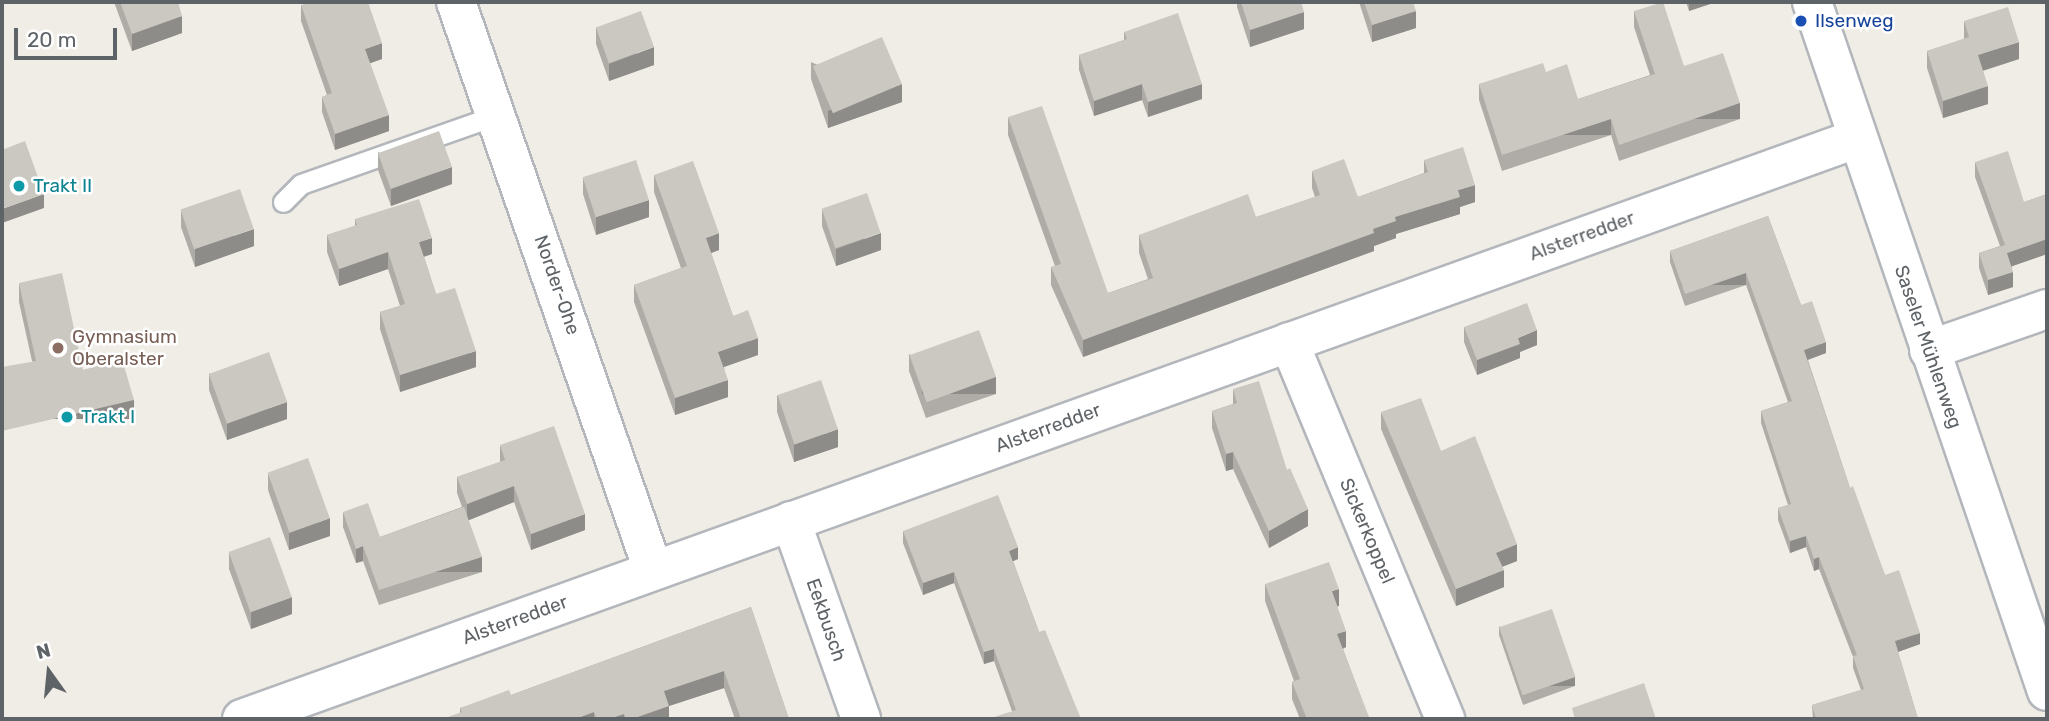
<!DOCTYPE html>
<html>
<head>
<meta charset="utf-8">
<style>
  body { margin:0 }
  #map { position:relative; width:2049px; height:721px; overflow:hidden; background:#f0ede6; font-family:Rubik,sans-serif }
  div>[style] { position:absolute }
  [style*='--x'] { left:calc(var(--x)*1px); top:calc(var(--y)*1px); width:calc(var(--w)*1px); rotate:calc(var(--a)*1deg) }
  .roads { filter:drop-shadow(2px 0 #b3b7bb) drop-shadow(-2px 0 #b3b7bb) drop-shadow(0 2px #b3b7bb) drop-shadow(0 -2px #b3b7bb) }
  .service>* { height:19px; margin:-9.5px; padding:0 9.5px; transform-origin:9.5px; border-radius:9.5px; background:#fff }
  .minor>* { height:38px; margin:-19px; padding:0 19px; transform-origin:19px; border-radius:19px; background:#fff }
  .wall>* { inset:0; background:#afaca7 }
  .shaded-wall>* { inset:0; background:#8e8c88; transform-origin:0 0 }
  .building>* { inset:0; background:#cbc8c2; transform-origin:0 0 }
  .dots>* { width:19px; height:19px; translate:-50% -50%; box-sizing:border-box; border:4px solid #fff; border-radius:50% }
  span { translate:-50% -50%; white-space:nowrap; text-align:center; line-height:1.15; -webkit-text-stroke:5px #fff; paint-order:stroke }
  .transit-label { font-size:19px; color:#164399 }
  .left { translate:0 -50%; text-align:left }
  .culture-label { font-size:19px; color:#0d838f }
  .street-label { font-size:19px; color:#5e6367 }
  .education-label { font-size:19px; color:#785e54 }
  .frame { position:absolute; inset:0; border:4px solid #5e6367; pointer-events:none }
  .north { position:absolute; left:14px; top:637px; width:70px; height:70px; -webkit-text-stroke:5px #fff; paint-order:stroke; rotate:345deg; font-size:19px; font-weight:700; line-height:28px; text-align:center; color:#5e6367 }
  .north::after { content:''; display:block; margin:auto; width:24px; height:32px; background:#5e6367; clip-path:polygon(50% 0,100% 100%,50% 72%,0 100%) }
  .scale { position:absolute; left:14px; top:28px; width:103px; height:32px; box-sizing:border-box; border:4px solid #5e6367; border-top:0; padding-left:9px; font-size:21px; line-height:24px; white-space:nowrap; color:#5e6367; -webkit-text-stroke:5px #fff; paint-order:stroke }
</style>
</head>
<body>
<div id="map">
  <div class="roads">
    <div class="service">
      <i style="--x:283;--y:202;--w:25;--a:-45"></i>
      <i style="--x:301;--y:184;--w:208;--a:-19.4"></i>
    </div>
    <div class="minor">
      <i style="--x:456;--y:2;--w:601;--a:70.87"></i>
      <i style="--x:1812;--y:2;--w:728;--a:71.17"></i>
      <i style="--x:1289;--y:342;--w:408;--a:67.5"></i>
      <i style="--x:1929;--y:350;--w:125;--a:-19.2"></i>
      <i style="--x:791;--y:521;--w:210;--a:70.5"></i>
      <i style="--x:242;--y:719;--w:1715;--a:-19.77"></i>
    </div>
  </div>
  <div class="wall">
    <i style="clip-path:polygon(114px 2px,178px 2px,182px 33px,132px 51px)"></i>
    <i style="clip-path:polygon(1237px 2px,1301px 2px,1304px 29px,1250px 47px,1237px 7px)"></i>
    <i style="clip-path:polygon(1359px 2px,1413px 2px,1416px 28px,1372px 42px)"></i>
    <i style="clip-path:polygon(1686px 2px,1716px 2px,1689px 11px)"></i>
    <i style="clip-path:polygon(301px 5px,382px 59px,370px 63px,389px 131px,335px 150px,322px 112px,322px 97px,327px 95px,301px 21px)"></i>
    <i style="clip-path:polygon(1634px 11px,1684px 66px,1740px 119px,1619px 161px,1611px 135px,1502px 171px,1479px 100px,1479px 84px,1546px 72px,1578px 99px,1650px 75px,1634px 27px)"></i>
    <i style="clip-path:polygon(1964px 21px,2019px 59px,1983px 71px,1988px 104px,1943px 118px,1927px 68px,1927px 51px,1964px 39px)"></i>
    <i style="clip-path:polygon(596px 27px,654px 65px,609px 81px,596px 44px)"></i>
    <i style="clip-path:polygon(1124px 32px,1202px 99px,1148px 117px,1142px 100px,1094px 116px,1079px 70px,1079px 55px,1124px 40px)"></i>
    <i style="clip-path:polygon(811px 62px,902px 102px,828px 128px,811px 79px)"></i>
    <i style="clip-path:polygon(1008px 117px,1108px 293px,1148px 279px,1139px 253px,1139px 235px,1256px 217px,1315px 197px,1312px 188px,1312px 171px,1358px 197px,1424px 173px,1424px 160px,1475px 202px,1460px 207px,1460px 214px,1396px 234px,1396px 238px,1374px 246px,1374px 251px,1083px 357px,1051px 285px,1051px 267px,1055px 266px,1008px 135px)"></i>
    <i style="clip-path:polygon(378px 152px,452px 184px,391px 206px,378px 170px)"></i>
    <i style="clip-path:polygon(1975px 162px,2024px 202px,2047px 194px,2047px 254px,2012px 266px,2013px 287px,1988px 295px,1979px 268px,1979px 253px,2000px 246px,1975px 177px)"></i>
    <i style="clip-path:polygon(654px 175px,719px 250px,711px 253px,733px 316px,758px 355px,724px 367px,728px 397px,675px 415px,634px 302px,634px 285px,681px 268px,654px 192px)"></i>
    <i style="clip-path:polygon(583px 177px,649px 217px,596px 235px,583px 194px)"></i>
    <i style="clip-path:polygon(822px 209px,881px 250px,836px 266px,822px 226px)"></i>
    <i style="clip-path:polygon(181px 210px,254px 246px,195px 267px,181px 227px)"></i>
    <i style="clip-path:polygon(1768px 216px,1801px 305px,1826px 353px,1808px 360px,1850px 488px,1885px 575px,1920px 644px,1898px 652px,1918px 719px,1813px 719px,1812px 705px,1861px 690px,1853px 668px,1853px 657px,1819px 569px,1814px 571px,1806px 547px,1790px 553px,1778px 520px,1778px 508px,1788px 505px,1761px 423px,1761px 411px,1788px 402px,1746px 285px,1685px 306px,1670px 262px,1670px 251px)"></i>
    <i style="clip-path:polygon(355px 219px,432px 254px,424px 257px,436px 294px,476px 367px,400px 392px,380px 329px,380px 312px,400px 306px,388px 269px,339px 286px,327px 252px,327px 235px,355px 226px)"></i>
    <i style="clip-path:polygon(19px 283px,83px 370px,134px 419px,32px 361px,19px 302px)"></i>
    <i style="clip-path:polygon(1464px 327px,1537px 345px,1520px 352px,1520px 358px,1477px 375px,1464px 342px)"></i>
    <i style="clip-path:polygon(909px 354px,996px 394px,926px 418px,909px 371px)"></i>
    <i style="clip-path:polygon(209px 373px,287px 419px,227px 440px,209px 390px)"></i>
    <i style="clip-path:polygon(1233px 389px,1287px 470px,1308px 526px,1269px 548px,1233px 469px,1226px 471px,1212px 428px,1212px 411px,1233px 404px)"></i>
    <i style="clip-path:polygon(777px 395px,838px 447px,794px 462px,777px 412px)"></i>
    <i style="clip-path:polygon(1381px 412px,1441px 451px,1517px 561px,1502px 567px,1504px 587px,1456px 606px,1381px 429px)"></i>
    <i style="clip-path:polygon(500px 445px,585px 530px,531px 550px,514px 502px,468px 520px,482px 572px,379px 605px,363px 561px,356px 563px,343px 527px,343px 512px,380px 537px,462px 507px,457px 493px,457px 477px,500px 462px)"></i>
    <i style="clip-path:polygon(268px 473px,330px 536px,289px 550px,268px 490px)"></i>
    <i style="clip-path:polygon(903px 531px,1018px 559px,1013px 561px,1039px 632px,1081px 719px,1012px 711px,994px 661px,984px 664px,954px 583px,923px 595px,903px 543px)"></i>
    <i style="clip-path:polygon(229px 552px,292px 614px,251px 629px,229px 569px)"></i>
    <i style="clip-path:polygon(1265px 584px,1339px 606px,1337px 606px,1346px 647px,1343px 649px,1369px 719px,1300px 719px,1292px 699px,1292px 682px,1294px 681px,1265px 601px)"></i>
    <i style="clip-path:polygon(751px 607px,789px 719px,735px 719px,724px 688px,669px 706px,669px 719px,443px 719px,460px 713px,460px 708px,511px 695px)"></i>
    <i style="clip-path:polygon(1499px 626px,1575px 686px,1523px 705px,1499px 635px)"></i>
  </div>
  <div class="shaded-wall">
    <i style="clip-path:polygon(1689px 2px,1716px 2px,1689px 11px)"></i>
    <i style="clip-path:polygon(1416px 11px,1416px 28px,1372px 42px,1372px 25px)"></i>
    <i style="clip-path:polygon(1304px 12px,1304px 29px,1250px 47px,1250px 30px)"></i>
    <i style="clip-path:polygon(182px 16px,182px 33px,132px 51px,132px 34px)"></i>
    <i style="clip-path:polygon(2019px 42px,2019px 59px,1978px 72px,1978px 55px)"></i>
    <i style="clip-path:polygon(382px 43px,382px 59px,365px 65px,365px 49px)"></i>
    <i style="clip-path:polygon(654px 47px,654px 65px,609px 81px,609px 64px)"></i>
    <i style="clip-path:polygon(902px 84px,902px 102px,828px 128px,828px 111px)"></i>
    <i style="clip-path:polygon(1142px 84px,1142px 100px,1094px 116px,1094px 101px)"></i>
    <i style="clip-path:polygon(1202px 84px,1202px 99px,1148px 117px,1148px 102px)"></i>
    <i style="clip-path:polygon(1988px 86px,1988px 104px,1943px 118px,1943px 101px)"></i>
    <i style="left:1740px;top:103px;width:16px;height:128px;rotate:90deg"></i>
    <i style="clip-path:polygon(389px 115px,389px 131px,335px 150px,335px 134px)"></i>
    <i style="left:1611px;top:119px;width:16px;height:115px;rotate:90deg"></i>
    <i style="clip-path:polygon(452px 167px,452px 184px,391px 206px,391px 188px)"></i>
    <i style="clip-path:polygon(1475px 185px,1475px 202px,1460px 207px,1460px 214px,1396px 234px,1396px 238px,1374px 246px,1374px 251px,1083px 357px,1083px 340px,1373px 229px,1395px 217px,1458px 190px)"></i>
    <i style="clip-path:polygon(44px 194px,44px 208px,2px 223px,2px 209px)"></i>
    <i style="clip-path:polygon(649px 200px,649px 217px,596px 235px,596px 217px)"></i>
    <i style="clip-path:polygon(254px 229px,254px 246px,195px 267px,195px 249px)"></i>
    <i style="clip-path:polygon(719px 233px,719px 250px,706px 255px,706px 238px)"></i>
    <i style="clip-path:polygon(881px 233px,881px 250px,836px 266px,836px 249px)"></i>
    <i style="clip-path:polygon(432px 238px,432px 254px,419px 258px,419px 242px)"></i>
    <i style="clip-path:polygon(2047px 239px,2047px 254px,2007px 268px,2007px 253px)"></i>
    <i style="clip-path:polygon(388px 252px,388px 269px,339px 286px,339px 269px)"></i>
    <i style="clip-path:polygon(2013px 272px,2013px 287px,1988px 295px,1988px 280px)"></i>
    <i style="left:1746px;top:273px;width:12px;height:65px;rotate:90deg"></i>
    <i style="clip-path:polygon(1537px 330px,1537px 345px,1520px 352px,1520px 358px,1477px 375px,1477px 360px,1518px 338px)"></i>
    <i style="clip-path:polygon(758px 338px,758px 355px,718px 369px,718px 352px)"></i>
    <i style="clip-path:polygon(1826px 342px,1826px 353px,1804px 361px,1804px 350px)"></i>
    <i style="clip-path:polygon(476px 351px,476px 367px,400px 392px,400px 375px)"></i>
    <i style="left:996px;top:377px;width:17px;height:74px;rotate:90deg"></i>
    <i style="clip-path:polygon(728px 380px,728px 397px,675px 415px,675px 398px)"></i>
    <i style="left:134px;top:400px;width:19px;height:136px;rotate:90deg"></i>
    <i style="clip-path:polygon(287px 402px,287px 419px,227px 440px,227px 423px)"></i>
    <i style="clip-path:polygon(838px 429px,838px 447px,794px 462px,794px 445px)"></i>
    <i style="clip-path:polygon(1233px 452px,1233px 469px,1226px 471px,1226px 454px)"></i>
    <i style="clip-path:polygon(514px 486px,514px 502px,467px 521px,467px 504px)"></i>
    <i style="clip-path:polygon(1308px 509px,1308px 526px,1269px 548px,1269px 531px)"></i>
    <i style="clip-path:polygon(585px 514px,585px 530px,531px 550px,531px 534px)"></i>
    <i style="clip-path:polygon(330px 518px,330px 536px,289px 550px,289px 533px)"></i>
    <i style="clip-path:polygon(1806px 536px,1806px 547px,1790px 553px,1790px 541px)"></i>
    <i style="clip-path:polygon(1517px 544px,1517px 561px,1496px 569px,1496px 553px)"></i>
    <i style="clip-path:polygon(363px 546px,363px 561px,356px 563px,356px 549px)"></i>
    <i style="clip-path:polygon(1018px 547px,1018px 559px,1009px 563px,1009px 551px)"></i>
    <i style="left:482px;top:557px;width:15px;height:108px;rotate:90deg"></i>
    <i style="clip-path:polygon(1819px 557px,1819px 569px,1814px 571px,1814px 559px)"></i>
    <i style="clip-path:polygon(1504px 570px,1504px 587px,1456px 606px,1456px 589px)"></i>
    <i style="clip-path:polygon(954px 572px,954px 583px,923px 595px,923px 583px)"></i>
    <i style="clip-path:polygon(1339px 589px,1339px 606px,1332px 608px,1332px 591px)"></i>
    <i style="clip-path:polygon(292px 597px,292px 614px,251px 629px,251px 612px)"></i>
    <i style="clip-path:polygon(1346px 631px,1346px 647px,1337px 651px,1337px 634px)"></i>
    <i style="clip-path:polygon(1920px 633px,1920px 644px,1895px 653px,1895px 641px)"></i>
    <i style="clip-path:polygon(994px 649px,994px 661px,984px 664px,984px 652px)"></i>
    <i style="clip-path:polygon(724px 671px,724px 688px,669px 706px,669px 719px,632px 719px,664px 691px)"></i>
    <i style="left:1575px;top:677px;width:9px;height:55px;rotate:90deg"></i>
    <i style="clip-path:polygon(594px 712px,594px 719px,575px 719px)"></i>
    <i style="clip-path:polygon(624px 714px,624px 719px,609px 719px)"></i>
  </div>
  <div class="building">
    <i style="clip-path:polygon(120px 2px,178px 2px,182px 16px,132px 34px)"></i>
    <i style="clip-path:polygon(310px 2px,368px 2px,382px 43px,365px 49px,389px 115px,335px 134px,322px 97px,332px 93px,301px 5px)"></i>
    <i style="clip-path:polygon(1241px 2px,1301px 2px,1304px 12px,1250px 30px)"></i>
    <i style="clip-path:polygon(1364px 2px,1413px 2px,1416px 11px,1372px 25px)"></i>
    <i style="clip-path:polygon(1663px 2px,1684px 66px,1723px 53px,1740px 103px,1619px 145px,1611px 119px,1502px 155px,1479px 84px,1543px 63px,1546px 72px,1567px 64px,1578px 99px,1655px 74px,1634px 11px)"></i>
    <i style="clip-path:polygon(2008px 7px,2019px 42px,1978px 55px,1988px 86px,1943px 101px,1927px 51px,1969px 37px,1964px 21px)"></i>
    <i style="left:641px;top:11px;width:38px;height:48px;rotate:70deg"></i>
    <i style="clip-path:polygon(1178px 13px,1202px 84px,1148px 102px,1142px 84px,1094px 101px,1079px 55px,1127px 39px,1124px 32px)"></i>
    <i style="left:882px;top:37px;width:51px;height:75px;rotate:67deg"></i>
    <i style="clip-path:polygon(1042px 106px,1108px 293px,1153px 278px,1139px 235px,1248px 194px,1256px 217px,1320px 195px,1312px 171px,1344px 159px,1358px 197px,1428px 172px,1424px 160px,1463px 147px,1475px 185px,1458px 190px,1460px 197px,1395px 217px,1396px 221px,1373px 229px,1374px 233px,1083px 340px,1051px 267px,1061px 264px,1008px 117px)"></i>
    <i style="left:439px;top:131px;width:38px;height:65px;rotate:70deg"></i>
    <i style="clip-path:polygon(25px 141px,44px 194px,2px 209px,2px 150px)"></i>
    <i style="clip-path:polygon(2008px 151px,2024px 202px,2047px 194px,2047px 239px,2007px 253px,2013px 272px,1988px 280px,1979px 253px,2005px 245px,1975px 162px)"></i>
    <i style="left:636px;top:160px;width:42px;height:56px;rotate:72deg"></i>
    <i style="clip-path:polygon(693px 161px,719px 233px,706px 238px,733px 316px,748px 310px,758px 338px,718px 352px,728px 380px,675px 398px,634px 285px,687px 266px,654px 175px)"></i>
    <i style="left:240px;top:189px;width:42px;height:63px;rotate:71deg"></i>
    <i style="left:867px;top:193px;width:42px;height:48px;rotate:71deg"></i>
    <i style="clip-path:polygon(419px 199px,432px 238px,419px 242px,436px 294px,455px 288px,476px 351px,400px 375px,380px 312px,405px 304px,388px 252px,339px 269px,327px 235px,357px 225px,355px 219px)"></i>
    <i style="clip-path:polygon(1768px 216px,1801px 305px,1812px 301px,1826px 342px,1804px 350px,1850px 488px,1853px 486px,1885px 575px,1899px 570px,1920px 633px,1895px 641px,1918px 719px,1816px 719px,1812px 705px,1864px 689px,1853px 656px,1857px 655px,1819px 557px,1814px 559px,1806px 536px,1790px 541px,1778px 508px,1791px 504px,1761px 411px,1792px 401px,1746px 273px,1685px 294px,1670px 251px)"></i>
    <i style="clip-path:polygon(62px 273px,83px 370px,122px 359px,134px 400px,2px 431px,2px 367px,36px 361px,19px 283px)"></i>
    <i style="clip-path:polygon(1527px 303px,1537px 330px,1518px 338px,1520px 344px,1477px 360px,1464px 327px)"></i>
    <i style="left:979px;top:330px;width:50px;height:74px;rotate:70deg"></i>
    <i style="left:269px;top:352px;width:53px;height:64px;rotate:70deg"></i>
    <i style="left:821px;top:380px;width:52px;height:46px;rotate:71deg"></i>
    <i style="clip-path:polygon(1259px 381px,1287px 470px,1290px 468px,1308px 509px,1269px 531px,1233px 452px,1226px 454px,1212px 411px,1237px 403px,1233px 389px)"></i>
    <i style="clip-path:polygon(1421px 398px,1441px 451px,1475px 436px,1517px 544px,1496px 553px,1504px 570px,1456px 589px,1381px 412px)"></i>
    <i style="clip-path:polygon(554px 426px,585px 514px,531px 534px,514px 486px,467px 504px,457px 477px,505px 460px,500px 445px)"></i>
    <i style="left:308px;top:458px;width:64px;height:43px;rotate:70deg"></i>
    <i style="clip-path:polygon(998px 495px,1018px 547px,1009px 551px,1039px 632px,1045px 630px,1081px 719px,988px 719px,1016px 710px,994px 649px,984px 652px,954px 572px,923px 583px,903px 531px)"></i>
    <i style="clip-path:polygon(368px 503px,380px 537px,464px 507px,482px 557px,379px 590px,363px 546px,356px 549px,343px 512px)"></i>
    <i style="left:270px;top:537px;width:64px;height:44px;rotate:70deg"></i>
    <i style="clip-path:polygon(1329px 562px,1339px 589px,1332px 591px,1346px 631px,1337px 634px,1369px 717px,1363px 719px,1307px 719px,1292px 682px,1300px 679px,1265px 584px)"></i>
    <i style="clip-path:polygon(751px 607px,789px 719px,741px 719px,724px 671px,664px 691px,669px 706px,632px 719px,626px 719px,624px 714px,609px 719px,597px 719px,594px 712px,575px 719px,443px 719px,462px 712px,460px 708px,509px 690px,511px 695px)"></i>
    <i style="left:1552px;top:609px;width:72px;height:56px;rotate:71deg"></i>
    <i style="clip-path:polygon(1644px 683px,1656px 719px,1575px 719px,1572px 708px)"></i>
  </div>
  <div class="dots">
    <i style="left:1801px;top:21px;background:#1a4fb4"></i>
    <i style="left:19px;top:186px;background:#0f9aa8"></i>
    <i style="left:58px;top:348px;background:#8d6e63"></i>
    <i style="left:67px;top:417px;background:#0f9aa8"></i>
  </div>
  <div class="transit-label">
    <span class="left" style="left:1815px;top:21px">Ilsenweg</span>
  </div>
  <div class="culture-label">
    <span class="left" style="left:33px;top:186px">Trakt II</span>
    <span class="left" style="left:81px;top:417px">Trakt I</span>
  </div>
  <div class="street-label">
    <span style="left:1582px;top:236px;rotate:-20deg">Alsterredder</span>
    <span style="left:557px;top:285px;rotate:71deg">Norder-Ohe</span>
    <span style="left:1928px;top:347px;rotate:71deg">Saseler Mühlenweg</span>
    <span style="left:1048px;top:428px;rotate:-20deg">Alsterredder</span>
    <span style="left:1367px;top:531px;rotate:67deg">Sickerkoppel</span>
    <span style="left:515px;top:620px;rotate:-20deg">Alsterredder</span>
    <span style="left:826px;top:620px;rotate:71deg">Eekbusch</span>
  </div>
  <div class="education-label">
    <span class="left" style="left:72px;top:348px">Gymnasium<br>Oberalster</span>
  </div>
  <div class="frame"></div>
  <div class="north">N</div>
  <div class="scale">20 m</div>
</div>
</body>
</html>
